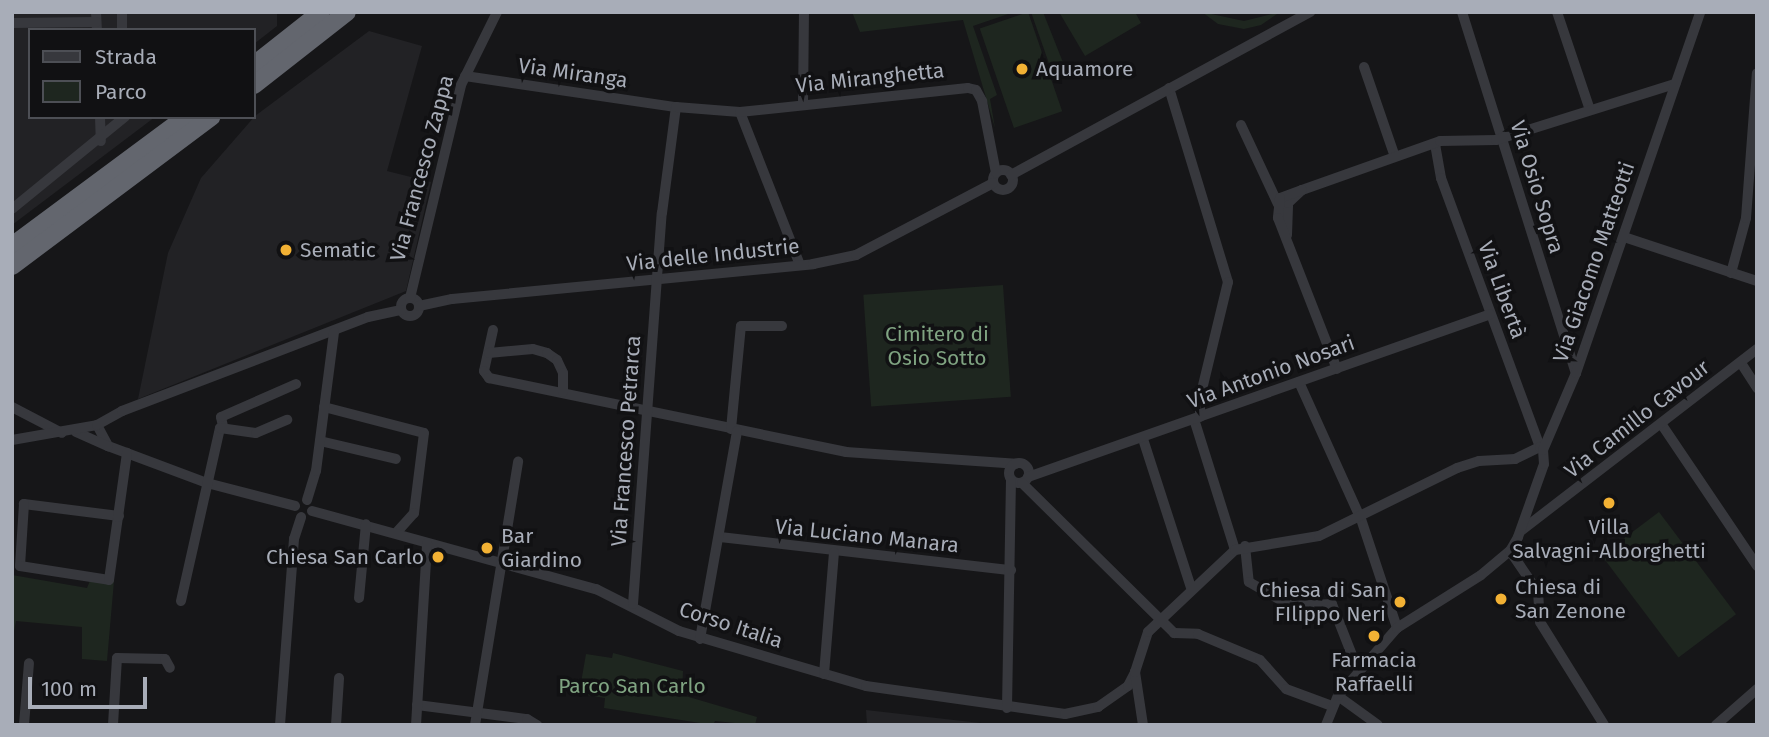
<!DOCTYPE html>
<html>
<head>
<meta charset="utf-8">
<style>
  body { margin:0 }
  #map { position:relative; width:1769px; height:737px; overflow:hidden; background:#161618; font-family:"Fira Sans",sans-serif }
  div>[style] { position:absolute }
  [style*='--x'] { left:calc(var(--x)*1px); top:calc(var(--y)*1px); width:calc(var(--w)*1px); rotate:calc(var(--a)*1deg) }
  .built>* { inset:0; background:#222225 }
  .green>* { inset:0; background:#1e261f; transform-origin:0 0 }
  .minor>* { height:10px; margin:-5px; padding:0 5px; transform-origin:5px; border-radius:5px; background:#37383d }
  .minor>.ring { margin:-5px; padding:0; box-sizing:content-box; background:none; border:10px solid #37383d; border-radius:50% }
  .highway>* { height:18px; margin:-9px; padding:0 9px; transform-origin:9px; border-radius:9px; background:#63666e }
  .dots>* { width:19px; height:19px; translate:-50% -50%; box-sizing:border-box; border:4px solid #111113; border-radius:50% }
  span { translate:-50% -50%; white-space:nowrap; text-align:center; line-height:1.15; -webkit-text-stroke:7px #111113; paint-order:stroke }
  .poi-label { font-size:21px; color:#a8adb8 }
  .left { translate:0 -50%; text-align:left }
  .right { translate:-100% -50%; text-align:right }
  .street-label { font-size:21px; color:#a8adb8 }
  .park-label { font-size:21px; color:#7fa381 }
  .frame { position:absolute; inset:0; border:14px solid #a8adb8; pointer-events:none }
  .legend { position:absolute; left:28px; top:28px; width:228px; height:91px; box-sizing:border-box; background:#111113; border:2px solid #4d4f55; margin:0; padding:9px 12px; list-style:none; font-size:21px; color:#a8adb8 }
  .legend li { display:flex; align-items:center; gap:14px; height:35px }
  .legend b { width:35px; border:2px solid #4d4f55 }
  .scale { position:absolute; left:28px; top:677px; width:119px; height:32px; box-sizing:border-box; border:4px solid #a8adb8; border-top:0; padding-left:9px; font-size:21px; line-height:24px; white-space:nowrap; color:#a8adb8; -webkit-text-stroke:5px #111113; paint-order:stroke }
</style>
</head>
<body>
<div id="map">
  <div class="built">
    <i style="clip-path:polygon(12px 12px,277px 12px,277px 26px,254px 44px,254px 30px,30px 30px,30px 117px,155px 117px,12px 225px)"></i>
    <i style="clip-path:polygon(369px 31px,422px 46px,387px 171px,431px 182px,406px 291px,138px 399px,168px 253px,201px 178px,255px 116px)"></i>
    <i style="clip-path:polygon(866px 710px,998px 725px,867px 725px)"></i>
  </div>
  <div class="green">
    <i style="clip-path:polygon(852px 12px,1014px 12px,973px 26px,997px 95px,990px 99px,995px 128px,963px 20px,860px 32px)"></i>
    <i style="left:1028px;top:12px;width:105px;height:51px;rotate:71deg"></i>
    <i style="clip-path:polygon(1031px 12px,1043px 12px,1066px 70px,1053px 75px)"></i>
    <i style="clip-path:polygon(1059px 12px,1135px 12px,1141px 23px,1085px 56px)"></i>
    <i style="clip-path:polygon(1202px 12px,1244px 21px,1280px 12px,1261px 25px,1244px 29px,1218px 24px)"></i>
    <i style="left:1003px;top:285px;width:112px;height:140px;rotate:86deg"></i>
    <i style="left:1659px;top:512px;width:128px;height:72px;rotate:53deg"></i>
    <i style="clip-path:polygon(12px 575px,87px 588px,91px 578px,114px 581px,107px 661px,82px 659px,82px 627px,16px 621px,12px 642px)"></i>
    <i style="clip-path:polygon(613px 653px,683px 671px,682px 695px,757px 717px,755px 725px,715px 721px,713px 725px,604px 708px,605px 698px,579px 694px,586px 654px,612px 658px)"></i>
  </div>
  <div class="minor">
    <i style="--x:96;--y:12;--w:18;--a:87"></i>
    <i style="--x:122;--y:12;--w:18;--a:90"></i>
    <i style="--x:1462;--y:12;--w:379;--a:72.5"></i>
    <i style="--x:1557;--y:12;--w:103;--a:71.4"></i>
    <i style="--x:12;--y:23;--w:84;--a:-0.7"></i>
    <i style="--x:1364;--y:67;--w:92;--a:71"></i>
    <i style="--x:465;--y:76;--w:213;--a:8.4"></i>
    <i style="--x:1169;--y:88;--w:203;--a:73.1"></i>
    <i style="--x:1228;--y:282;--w:119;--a:103.6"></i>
    <i style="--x:1200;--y:398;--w:19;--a:90"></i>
    <i style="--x:803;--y:105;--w:93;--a:-89.4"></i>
    <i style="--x:740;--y:112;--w:164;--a:68.6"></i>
    <i style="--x:100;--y:117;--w:24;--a:88"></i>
    <i style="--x:1241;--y:125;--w:87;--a:64.9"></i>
    <i style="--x:1435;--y:144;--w:35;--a:80"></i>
    <i style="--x:1441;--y:178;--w:287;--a:69.8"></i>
    <i class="ring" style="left:993px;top:170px;width:10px;height:10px"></i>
    <i style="--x:1011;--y:175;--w:341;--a:-28.6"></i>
    <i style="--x:1302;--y:190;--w:146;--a:-19.5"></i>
    <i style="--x:1440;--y:141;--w:56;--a:-1"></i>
    <i style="--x:1496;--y:140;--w:188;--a:-17.4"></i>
    <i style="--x:12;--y:209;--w:146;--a:-39.2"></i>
    <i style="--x:1287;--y:235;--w:32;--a:-88"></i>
    <i style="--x:1288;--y:203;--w:19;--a:-43"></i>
    <i style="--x:1302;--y:190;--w:23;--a:160"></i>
    <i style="--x:1280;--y:198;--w:20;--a:96"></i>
    <i style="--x:1278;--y:218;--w:162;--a:68.7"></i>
    <i style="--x:1624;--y:237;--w:140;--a:18.3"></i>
    <i style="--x:1731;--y:273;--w:57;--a:-74.7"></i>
    <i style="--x:1746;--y:218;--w:145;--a:-85.7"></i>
    <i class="ring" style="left:401px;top:298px;width:8px;height:8px"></i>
    <i style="--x:410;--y:298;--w:219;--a:-76.5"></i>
    <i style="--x:461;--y:85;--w:81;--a:-63.7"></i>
    <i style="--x:419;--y:306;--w:34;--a:-12"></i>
    <i style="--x:452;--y:299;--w:363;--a:-5.5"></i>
    <i style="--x:813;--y:264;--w:44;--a:-11.8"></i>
    <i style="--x:856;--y:255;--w:155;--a:-27.7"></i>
    <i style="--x:493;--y:330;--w:42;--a:102.4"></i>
    <i style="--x:484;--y:371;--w:9;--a:54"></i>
    <i style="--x:489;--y:378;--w:365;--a:11.7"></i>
    <i style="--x:846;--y:452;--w:170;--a:4"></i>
    <i style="--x:489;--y:353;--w:44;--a:-5.2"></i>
    <i style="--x:533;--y:349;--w:15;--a:16"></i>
    <i style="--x:547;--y:353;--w:12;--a:35"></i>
    <i style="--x:557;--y:360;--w:14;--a:65"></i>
    <i style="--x:563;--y:373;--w:19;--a:90"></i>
    <i style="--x:1741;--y:363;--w:30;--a:57"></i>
    <i style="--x:1299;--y:382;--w:150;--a:65.7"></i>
    <i style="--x:1361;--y:519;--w:115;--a:71.7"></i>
    <i style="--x:12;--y:407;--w:56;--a:27.5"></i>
    <i style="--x:324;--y:407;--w:103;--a:14.6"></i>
    <i style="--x:424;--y:433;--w:81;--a:97.1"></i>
    <i style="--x:414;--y:513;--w:27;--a:132"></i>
    <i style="--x:1194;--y:419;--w:137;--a:72.6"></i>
    <i style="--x:97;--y:425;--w:24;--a:62"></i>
    <i style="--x:108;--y:446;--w:106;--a:20.5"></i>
    <i style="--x:207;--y:483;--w:91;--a:14.6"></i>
    <i style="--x:1662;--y:425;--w:170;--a:56"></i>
    <i style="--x:223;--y:426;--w:9;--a:-103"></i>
    <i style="--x:221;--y:417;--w:82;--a:-23.7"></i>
    <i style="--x:731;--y:429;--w:103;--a:-84.5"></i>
    <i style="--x:741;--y:326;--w:41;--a:0"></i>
    <i style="--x:76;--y:432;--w:35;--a:24"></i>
    <i style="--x:1143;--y:439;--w:157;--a:72.1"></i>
    <i style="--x:12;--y:440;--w:86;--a:-10"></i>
    <i style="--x:97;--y:425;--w:29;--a:-29"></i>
    <i style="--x:122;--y:411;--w:263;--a:-20.9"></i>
    <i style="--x:368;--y:317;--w:34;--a:-12"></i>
    <i style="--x:320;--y:441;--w:78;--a:13.3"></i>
    <i class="ring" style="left:1009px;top:463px;width:10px;height:10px"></i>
    <i style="--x:1028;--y:477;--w:490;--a:-19.4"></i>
    <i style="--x:1022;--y:483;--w:214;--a:44.6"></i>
    <i style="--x:1174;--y:633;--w:24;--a:2"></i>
    <i style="--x:1198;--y:634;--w:67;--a:22.8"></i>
    <i style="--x:1260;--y:660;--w:39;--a:48"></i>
    <i style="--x:1286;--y:689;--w:49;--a:20.3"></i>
    <i style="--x:307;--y:500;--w:30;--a:-73"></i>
    <i style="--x:316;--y:471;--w:140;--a:-82.6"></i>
    <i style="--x:312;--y:511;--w:295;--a:15.4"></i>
    <i style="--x:596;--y:589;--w:93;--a:26.8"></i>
    <i style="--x:679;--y:631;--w:195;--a:16.4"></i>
    <i style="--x:866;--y:686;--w:201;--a:8"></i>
    <i style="--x:1065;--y:714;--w:34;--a:-12"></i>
    <i style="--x:1098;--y:707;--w:37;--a:-35"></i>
    <i style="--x:1128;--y:686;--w:16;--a:-63"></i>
    <i style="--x:119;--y:516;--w:96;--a:-172.8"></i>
    <i style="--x:24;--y:504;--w:62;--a:93.7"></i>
    <i style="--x:20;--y:566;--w:90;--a:8.9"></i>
    <i style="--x:109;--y:580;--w:64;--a:-81.9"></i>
    <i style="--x:118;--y:517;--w:65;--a:-82"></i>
    <i style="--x:1522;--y:530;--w:297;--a:-37.6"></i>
    <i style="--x:720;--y:537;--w:293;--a:6.5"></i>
    <i style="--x:1245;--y:546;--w:36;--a:84"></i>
    <i style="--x:1249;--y:582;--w:48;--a:29.7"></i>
    <i style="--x:1291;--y:606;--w:41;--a:-2.8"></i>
    <i style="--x:1332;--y:604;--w:74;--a:68.6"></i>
    <i style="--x:1510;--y:551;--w:50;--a:55.7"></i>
    <i style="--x:1538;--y:592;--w:30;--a:86"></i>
    <i style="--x:1540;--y:622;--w:121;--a:58.1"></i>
    <i style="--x:359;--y:598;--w:74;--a:-84.6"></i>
    <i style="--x:181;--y:601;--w:177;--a:-77.3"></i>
    <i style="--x:220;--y:428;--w:36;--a:8"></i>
    <i style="--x:256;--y:433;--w:34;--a:-23"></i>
    <i style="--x:633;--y:604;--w:392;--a:-85.8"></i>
    <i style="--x:662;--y:213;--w:107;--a:-82.5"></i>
    <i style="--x:676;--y:107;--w:64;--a:4.5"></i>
    <i style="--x:740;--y:112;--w:229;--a:-6"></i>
    <i style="--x:968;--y:88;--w:8;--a:14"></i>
    <i style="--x:976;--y:90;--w:13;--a:61"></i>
    <i style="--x:982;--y:101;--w:73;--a:79"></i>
    <i style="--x:700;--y:639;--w:211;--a:-79.9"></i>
    <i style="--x:824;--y:674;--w:122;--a:-85.3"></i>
    <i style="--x:1338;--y:696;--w:49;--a:35.9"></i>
    <i style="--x:417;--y:705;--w:111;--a:7.3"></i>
    <i style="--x:527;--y:719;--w:12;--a:31"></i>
    <i style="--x:1007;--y:708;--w:228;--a:-89"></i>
    <i style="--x:24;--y:725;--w:62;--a:-85.4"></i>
    <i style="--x:113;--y:725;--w:67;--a:-86.6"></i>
    <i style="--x:117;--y:658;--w:48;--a:1.2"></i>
    <i style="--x:165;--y:659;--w:10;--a:61"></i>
    <i style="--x:280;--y:725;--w:187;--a:-85.7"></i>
    <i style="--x:294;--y:539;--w:23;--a:-72"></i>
    <i style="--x:336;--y:725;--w:47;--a:-86.3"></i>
    <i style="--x:416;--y:725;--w:182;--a:-86.5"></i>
    <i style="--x:475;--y:725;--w:267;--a:-80.7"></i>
    <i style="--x:1143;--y:725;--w:54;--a:-98.6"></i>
    <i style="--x:1135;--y:672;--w:42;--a:-72"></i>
    <i style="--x:1148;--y:632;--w:120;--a:-43.3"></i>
    <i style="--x:1235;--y:550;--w:85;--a:-9.5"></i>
    <i style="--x:1319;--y:536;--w:154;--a:-26.2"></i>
    <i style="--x:1457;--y:468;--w:23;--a:-18"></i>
    <i style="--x:1479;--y:461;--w:36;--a:-3"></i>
    <i style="--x:1515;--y:459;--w:28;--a:-26"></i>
    <i style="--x:1540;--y:447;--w:4;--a:45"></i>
    <i style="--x:1326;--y:725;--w:31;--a:-68"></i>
    <i style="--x:1338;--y:696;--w:90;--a:-49.1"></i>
    <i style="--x:1397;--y:628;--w:99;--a:-32.2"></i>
    <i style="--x:1481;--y:575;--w:38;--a:-40"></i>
    <i style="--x:1510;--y:551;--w:16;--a:-60"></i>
    <i style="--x:1518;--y:537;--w:77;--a:-70.4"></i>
    <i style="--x:1544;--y:464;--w:14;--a:-94"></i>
    <i style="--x:1543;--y:450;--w:84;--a:-66.8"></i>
    <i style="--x:1576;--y:373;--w:382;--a:-71"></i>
    <i style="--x:1716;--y:725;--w:55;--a:-41.3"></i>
  </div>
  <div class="highway">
    <i style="--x:254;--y:65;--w:85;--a:-38.3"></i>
    <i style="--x:254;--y:85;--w:118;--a:-38.1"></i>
    <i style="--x:12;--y:246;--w:217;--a:-36.6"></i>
    <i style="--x:12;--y:266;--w:249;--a:-36.8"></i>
  </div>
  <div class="dots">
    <i style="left:1022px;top:69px;background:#f2b134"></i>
    <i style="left:286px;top:250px;background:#f2b134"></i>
    <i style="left:1609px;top:503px;background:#f2b134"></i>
    <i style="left:487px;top:548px;background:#f2b134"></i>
    <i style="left:438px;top:557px;background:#f2b134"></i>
    <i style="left:1501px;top:599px;background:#f2b134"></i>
    <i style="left:1400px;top:602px;background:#f2b134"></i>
    <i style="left:1374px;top:636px;background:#f2b134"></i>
  </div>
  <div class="poi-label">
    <span class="left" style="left:1036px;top:69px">Aquamore</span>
    <span class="left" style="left:300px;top:250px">Sematic</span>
    <span style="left:1609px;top:539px">Villa<br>Salvagni-Alborghetti</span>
    <span class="left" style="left:501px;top:548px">Bar<br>Giardino</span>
    <span class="right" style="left:424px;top:557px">Chiesa San Carlo</span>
    <span class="left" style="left:1515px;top:599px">Chiesa di<br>San Zenone</span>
    <span class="right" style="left:1386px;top:602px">Chiesa di San<br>FIlippo Neri</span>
    <span style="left:1374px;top:672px">Farmacia<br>Raffaelli</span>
  </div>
  <div class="street-label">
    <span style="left:573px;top:73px;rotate:8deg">Via Miranga</span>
    <span style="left:870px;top:78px;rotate:-6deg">Via Miranghetta</span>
    <span style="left:422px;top:168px;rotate:-75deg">Via Francesco Zappa</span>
    <span style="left:1537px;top:187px;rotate:73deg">Via Osio Sopra</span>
    <span style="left:713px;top:255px;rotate:-6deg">Via delle Industrie</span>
    <span style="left:1594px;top:262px;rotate:-71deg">Via Giacomo Matteotti</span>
    <span style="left:1502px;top:290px;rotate:70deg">Via Libertà</span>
    <span style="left:1271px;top:372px;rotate:-20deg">Via Antonio Nosari</span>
    <span style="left:1637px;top:419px;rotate:-38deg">Via Camillo Cavour</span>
    <span style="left:626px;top:441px;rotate:-86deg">Via Francesco Petrarca</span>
    <span style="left:867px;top:536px;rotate:6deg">Via Luciano Manara</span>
    <span style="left:731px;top:625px;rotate:18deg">Corso Italia</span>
  </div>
  <div class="park-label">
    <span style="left:937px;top:346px">Cimitero di<br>Osio Sotto</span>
    <span style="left:632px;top:686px">Parco San Carlo</span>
  </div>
  <div class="frame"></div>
  <ul class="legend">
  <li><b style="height:9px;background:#37383d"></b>Strada</li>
  <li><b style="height:19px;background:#1e261f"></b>Parco</li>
  </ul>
  <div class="scale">100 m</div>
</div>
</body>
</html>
